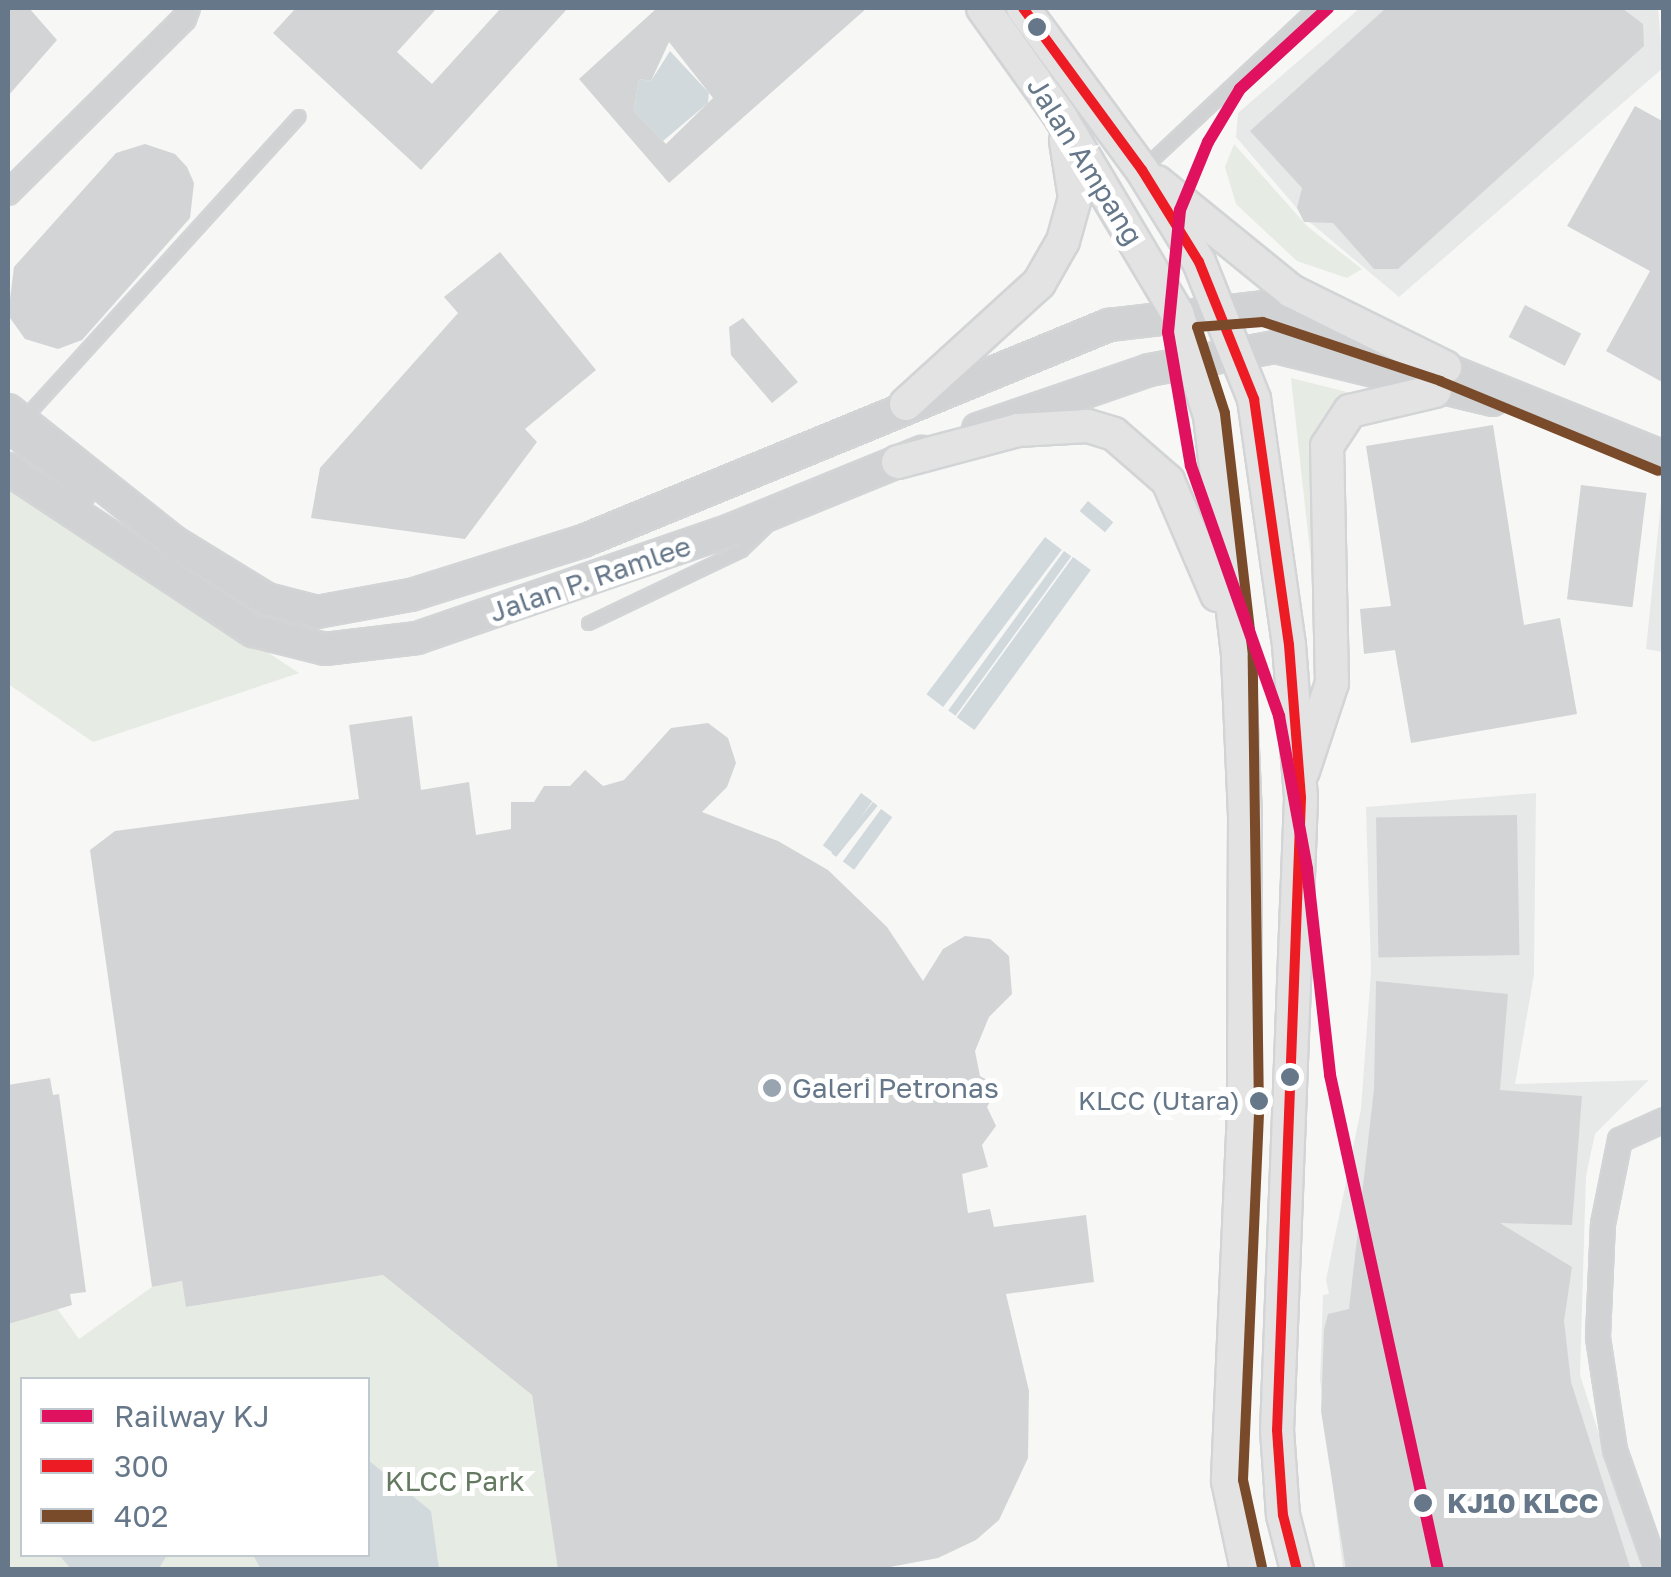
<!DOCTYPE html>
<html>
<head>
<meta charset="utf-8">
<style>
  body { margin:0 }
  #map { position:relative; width:1671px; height:1577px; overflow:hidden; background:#f7f7f6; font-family:"Golos Text",sans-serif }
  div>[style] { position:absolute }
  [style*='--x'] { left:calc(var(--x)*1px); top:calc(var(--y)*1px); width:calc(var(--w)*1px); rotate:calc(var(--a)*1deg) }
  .built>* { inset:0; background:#e7e9e9 }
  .green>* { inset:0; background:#e6ebe4 }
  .water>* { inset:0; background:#d1d9dc; transform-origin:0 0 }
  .building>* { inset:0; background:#d3d4d5; transform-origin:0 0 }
  .roads { filter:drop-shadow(2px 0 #d2d4d6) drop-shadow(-2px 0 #d2d4d6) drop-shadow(0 2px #d2d4d6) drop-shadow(0 -2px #d2d4d6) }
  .service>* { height:11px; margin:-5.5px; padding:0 5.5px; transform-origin:5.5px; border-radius:5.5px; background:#d1d2d3 }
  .minor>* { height:22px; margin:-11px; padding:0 11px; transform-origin:11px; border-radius:11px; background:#d1d2d3 }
  .tertiary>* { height:30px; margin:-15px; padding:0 15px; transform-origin:15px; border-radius:15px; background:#d1d2d3 }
  .secondary>* { height:32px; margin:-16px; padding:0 16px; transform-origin:16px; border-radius:16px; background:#e3e3e4 }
  .bus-1>* { height:10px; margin:-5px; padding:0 5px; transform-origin:5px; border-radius:5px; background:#ed1b24 }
  .bus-2>* { height:10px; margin:-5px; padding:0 5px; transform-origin:5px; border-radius:5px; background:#7a4b2a }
  .rail-1>* { height:12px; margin:-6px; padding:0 6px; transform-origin:6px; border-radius:6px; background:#e0115f }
  .dots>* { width:28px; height:28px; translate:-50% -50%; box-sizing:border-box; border:5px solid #fff; border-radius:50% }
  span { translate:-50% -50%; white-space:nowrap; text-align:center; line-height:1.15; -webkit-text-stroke:10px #fff; paint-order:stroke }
  .bus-label { font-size:26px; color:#657789 }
  .right { translate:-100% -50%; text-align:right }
  .street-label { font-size:28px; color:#657789 }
  .poi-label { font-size:28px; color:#657789 }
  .left { translate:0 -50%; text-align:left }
  .park-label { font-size:28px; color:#647a60 }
  .stop-label { font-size:28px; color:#657789; font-weight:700 }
  .frame { position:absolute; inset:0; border:10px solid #657789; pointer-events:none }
  .legend { position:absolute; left:20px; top:1377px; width:350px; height:180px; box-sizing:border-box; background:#fff; border:2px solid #c1c9d0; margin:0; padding:12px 18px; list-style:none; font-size:30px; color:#657789 }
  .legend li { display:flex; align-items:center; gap:20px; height:50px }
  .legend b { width:50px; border:2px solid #c1c9d0 }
</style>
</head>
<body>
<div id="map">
  <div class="built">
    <i style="clip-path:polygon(1360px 8px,1658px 8px,1663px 68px,1399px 297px,1306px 219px,1236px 137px,1238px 113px)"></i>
    <i style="clip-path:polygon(1663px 482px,1664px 482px,1663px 652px,1646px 649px)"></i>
    <i style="clip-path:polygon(1536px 793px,1534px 975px,1515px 1084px,1649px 1080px,1595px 1134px,1586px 1176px,1580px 1375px,1642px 1569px,1343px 1569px,1320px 1380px,1323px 1295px,1329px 1294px,1326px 1280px,1361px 1109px,1371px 971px,1366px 807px)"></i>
  </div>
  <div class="green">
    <i style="clip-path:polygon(1234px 144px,1308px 227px,1362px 269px,1347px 278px,1297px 261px,1236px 204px,1225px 167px)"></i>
    <i style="clip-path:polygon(1291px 378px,1351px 393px,1340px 402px,1319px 634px)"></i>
    <i style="clip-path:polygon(8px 482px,299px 673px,93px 742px,8px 684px)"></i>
    <i style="clip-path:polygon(evenodd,383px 1275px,532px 1395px,558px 1569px,8px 1569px,8px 1323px,56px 1307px,79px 1339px,152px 1287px,182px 1281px,187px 1307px,383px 1275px,22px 1380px,368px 1380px,368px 1554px,22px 1554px,22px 1380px)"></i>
  </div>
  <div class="water">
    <i style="clip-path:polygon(670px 51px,709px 93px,708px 103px,663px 141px,634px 111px,639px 79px,651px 81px)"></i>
    <i style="left:1088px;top:501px;width:33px;height:13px;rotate:40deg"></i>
    <i style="left:1045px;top:537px;width:21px;height:197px;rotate:37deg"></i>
    <i style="left:1064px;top:551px;width:9px;height:197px;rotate:36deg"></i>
    <i style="left:1073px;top:557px;width:22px;height:198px;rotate:36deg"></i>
    <i style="left:861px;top:793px;width:14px;height:65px;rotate:36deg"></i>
    <i style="left:873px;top:802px;width:6px;height:66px;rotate:39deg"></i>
    <i style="left:881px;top:809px;width:14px;height:65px;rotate:36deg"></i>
    <i style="clip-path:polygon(368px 1460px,431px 1511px,439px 1569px,261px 1569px,253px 1555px,368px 1554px)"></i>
    <i style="clip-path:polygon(59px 1555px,167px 1555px,158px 1570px,71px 1569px)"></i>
  </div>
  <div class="building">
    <i style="clip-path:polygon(8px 8px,29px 8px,57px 40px,8px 96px)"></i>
    <i style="clip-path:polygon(296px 8px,437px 8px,397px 52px,432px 84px,501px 8px,568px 8px,421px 170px,273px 33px)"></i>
    <i style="clip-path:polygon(evenodd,657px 8px,867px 8px,669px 183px,579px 79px,657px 8px,669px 42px,713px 98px,666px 144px,634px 111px,639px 79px,651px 81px,669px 42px)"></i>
    <i style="clip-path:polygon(1386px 8px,1622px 8px,1643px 24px,1644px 46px,1398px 269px,1374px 269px,1333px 223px,1304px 222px,1297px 208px,1302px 188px,1250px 131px)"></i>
    <i style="clip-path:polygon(1635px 106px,1664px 122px,1664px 383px,1606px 351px,1650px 271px,1567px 226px)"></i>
    <i style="clip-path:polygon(145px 144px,175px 154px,187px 167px,194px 183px,190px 218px,82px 340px,58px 349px,25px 339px,8px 315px,14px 267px,116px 153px)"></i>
    <i style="clip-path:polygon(500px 252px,596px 370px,525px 429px,537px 442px,465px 539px,311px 518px,320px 468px,458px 313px,444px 297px)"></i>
    <i style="left:1525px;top:305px;width:63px;height:36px;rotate:27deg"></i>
    <i style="clip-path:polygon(743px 318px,798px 382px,772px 403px,731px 355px,729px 327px)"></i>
    <i style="clip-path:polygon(1493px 425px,1524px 625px,1560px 618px,1577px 714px,1411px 743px,1395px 650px,1364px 654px,1360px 609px,1391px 606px,1366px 446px)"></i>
    <i style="left:1581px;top:485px;width:66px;height:115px;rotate:7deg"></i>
    <i style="clip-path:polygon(412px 716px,421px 790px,469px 782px,476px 835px,511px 829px,511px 802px,534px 802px,544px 786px,570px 786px,585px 770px,603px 786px,624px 780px,671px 728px,708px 723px,728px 738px,736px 763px,727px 787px,702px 812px,778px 841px,828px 870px,887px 927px,923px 981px,943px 949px,965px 936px,990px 939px,1009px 956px,1012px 994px,989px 1017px,975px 1051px,980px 1076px,999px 1087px,987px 1107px,996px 1126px,982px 1145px,988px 1167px,962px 1174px,968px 1213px,990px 1209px,994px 1227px,1086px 1215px,1094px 1282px,1006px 1294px,1029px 1391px,1028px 1458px,999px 1520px,976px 1540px,938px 1558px,874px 1570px,558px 1570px,532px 1395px,383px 1275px,186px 1307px,182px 1281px,152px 1287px,90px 850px,115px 831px,359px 799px,349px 725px)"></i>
    <i style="left:1517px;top:815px;width:140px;height:141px;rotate:89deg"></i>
    <i style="clip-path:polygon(1376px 981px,1508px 994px,1500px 1090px,1582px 1096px,1572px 1225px,1500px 1223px,1572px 1267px,1564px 1321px,1571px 1382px,1631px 1570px,1346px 1570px,1321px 1411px,1324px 1329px,1328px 1314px,1349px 1309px,1374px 1089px)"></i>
    <i style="clip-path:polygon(50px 1078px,53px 1095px,59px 1094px,86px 1292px,70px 1294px,72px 1305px,8px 1324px,8px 1085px)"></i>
  </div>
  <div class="roads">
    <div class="service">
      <i style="--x:1142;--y:169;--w:236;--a:-43.1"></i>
      <i style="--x:22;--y:420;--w:411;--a:-47.7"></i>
      <i style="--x:8;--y:437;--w:100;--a:37.7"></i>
      <i style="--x:588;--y:623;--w:170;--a:-25.5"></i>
      <i style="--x:741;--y:550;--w:35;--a:-44"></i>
    </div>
    <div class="minor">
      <i style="--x:8;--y:193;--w:247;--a:-44.7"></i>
      <i style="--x:184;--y:19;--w:12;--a:-70"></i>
      <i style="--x:1657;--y:1570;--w:127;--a:-109.3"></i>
      <i style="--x:1615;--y:1450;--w:114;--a:-98.6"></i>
      <i style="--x:1598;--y:1337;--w:113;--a:-87.5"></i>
      <i style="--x:1603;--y:1224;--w:86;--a:-78.6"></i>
      <i style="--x:1620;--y:1140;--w:48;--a:-24.4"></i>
    </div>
    <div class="tertiary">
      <i style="--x:1421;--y:359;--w:262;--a:22"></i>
      <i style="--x:8;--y:410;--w:212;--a:38.5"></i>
      <i style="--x:174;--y:542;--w:109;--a:31.5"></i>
      <i style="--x:267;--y:599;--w:52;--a:14.6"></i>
      <i style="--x:317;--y:612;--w:96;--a:-10.3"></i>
      <i style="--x:411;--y:595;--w:180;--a:-17.4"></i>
      <i style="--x:583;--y:541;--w:569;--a:-22.33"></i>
      <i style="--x:1109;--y:325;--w:157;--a:-6.6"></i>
      <i style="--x:1265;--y:307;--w:108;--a:18.3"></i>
      <i style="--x:978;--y:429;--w:181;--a:-19"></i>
      <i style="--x:1149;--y:370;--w:128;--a:-10.3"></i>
      <i style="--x:1275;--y:347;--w:224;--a:13.7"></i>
      <i style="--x:8;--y:469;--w:294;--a:33.5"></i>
      <i style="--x:253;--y:631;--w:74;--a:14"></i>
      <i style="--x:325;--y:649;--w:93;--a:-6.8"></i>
      <i style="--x:417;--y:638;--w:334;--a:-19"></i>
      <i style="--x:733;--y:529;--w:204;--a:-22.2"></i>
    </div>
    <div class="secondary">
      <i style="--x:983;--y:8;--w:133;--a:54.5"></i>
      <i style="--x:1060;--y:116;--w:229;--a:59.3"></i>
      <i style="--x:1177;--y:313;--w:108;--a:72.2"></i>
      <i style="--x:1210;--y:416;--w:242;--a:83.3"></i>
      <i style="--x:1238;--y:656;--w:159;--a:87.5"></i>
      <i style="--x:1245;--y:815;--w:296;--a:90.2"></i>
      <i style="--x:1244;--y:1111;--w:370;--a:92.5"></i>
      <i style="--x:1228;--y:1481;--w:91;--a:77.9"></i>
      <i style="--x:1023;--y:8;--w:201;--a:53.7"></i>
      <i style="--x:1142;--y:170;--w:108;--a:58.2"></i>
      <i style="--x:1199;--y:262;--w:148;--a:68.1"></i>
      <i style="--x:1254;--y:399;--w:248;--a:81.9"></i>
      <i style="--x:1289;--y:645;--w:153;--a:85.5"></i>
      <i style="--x:1301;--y:798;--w:632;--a:92.17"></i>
      <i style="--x:1277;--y:1430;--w:85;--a:86"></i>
      <i style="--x:1283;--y:1515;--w:57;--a:75.7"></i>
      <i style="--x:1157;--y:182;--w:173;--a:39.1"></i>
      <i style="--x:1291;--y:291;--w:172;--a:26.3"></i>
      <i style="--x:906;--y:404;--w:180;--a:-42.3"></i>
      <i style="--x:1039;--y:283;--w:48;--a:-60.3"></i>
      <i style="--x:1063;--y:241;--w:45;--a:-74.4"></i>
      <i style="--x:1075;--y:198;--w:58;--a:-99"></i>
      <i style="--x:898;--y:462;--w:124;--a:-14.9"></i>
      <i style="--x:1018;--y:430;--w:70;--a:-3.3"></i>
      <i style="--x:1088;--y:426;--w:27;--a:17"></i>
      <i style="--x:1114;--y:434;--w:72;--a:41"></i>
      <i style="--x:1168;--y:481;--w:124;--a:66.7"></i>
      <i style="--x:1303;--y:771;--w:93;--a:-71.8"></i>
      <i style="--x:1332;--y:683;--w:237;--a:-91.2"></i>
      <i style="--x:1327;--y:446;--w:42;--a:-56.7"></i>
      <i style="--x:1350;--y:411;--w:87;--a:-13.2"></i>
    </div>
  </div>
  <div class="bus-1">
    <i style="--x:1023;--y:8;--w:201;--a:53.7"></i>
    <i style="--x:1142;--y:170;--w:108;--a:58.2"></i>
    <i style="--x:1199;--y:262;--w:148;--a:68.1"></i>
    <i style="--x:1254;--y:399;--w:248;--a:81.9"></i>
    <i style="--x:1289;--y:645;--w:153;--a:85.5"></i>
    <i style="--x:1301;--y:798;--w:632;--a:92.17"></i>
    <i style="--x:1277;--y:1430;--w:85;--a:86"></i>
    <i style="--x:1283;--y:1515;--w:57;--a:75.7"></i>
  </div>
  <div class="bus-2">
    <i style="--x:1262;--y:1567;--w:89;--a:-102.3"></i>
    <i style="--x:1243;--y:1480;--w:369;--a:-87.5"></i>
    <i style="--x:1259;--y:1111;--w:455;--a:-90.8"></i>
    <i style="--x:1253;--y:656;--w:245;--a:-96.6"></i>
    <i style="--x:1225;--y:413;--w:90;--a:-108"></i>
    <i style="--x:1197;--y:327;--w:66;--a:-4.3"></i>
    <i style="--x:1263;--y:322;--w:187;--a:18.4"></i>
    <i style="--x:1440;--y:381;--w:236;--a:22.4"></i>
  </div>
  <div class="rail-1">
    <i style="--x:1328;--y:8;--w:120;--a:137.4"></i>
    <i style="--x:1240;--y:89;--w:62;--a:121.1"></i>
    <i style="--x:1208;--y:142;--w:74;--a:112.4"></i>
    <i style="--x:1180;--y:210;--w:123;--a:95.6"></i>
    <i style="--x:1168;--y:332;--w:136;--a:80.3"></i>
    <i style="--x:1191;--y:466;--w:265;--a:70.6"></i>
    <i style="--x:1279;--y:716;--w:156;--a:79.6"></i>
    <i style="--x:1307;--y:869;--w:207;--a:83.6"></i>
    <i style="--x:1330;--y:1075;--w:507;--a:77.69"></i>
  </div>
  <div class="dots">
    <i style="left:1037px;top:27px;background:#657789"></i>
    <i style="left:1290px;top:1077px;background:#657789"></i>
    <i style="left:772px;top:1088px;background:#98a4af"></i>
    <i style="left:1259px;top:1101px;background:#657789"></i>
    <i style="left:1423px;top:1503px;background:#657789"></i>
  </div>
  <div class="bus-label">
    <span class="right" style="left:1240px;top:1101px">KLCC (Utara)</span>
  </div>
  <div class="street-label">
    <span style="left:1085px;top:161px;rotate:58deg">Jalan Ampang</span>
    <span style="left:590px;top:579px;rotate:-19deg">Jalan P. Ramlee</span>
  </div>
  <div class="poi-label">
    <span class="left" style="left:792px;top:1088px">Galeri Petronas</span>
  </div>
  <div class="park-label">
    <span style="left:455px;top:1481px">KLCC Park</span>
  </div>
  <div class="stop-label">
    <span class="left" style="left:1447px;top:1503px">KJ10 KLCC</span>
  </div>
  <div class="frame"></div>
  <ul class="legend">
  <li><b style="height:12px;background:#e0115f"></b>Railway KJ</li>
  <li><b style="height:12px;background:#ed1b24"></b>300</li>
  <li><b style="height:12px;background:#7a4b2a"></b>402</li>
  </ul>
</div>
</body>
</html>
